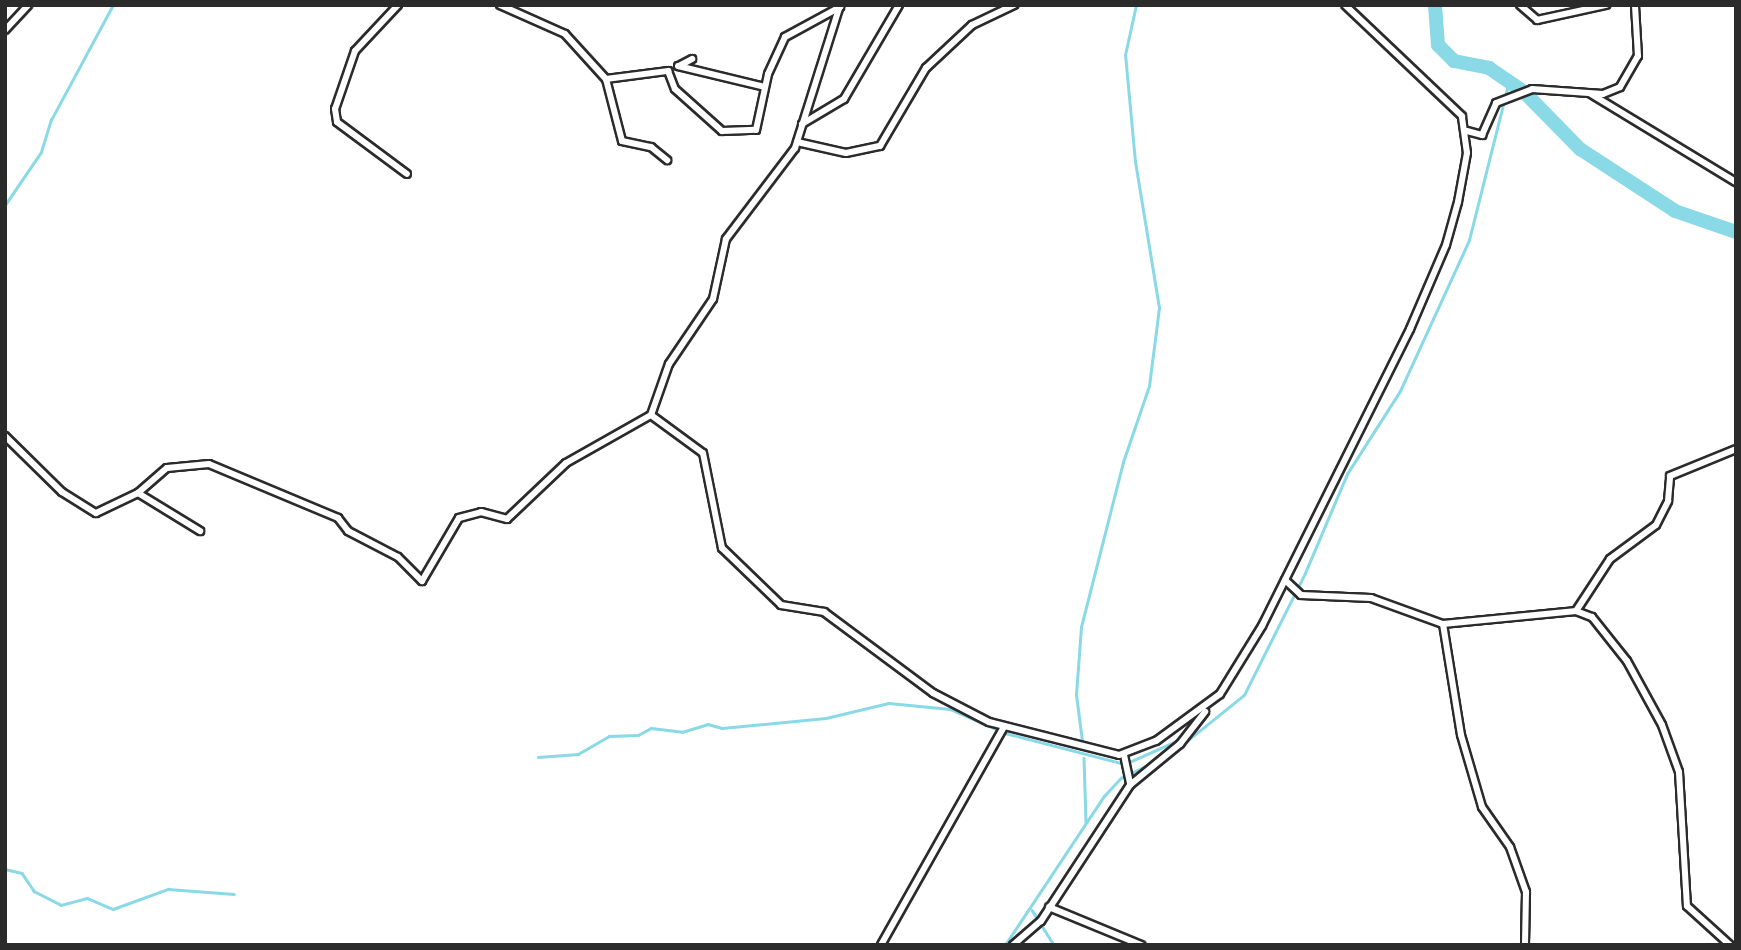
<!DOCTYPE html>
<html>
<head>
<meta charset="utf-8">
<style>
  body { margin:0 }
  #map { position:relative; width:1741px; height:950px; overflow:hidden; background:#fff; font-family:Itim,sans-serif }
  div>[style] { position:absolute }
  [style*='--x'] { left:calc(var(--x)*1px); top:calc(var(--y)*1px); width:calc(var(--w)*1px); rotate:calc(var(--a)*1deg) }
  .stream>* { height:2.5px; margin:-1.25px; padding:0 1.25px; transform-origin:1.25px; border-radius:1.25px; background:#89d9e6 }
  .river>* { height:14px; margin:-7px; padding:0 7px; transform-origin:7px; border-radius:7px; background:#89d9e6 }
  .roads { filter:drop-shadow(2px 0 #2b2b2b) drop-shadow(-2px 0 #2b2b2b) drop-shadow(0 2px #2b2b2b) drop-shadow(0 -2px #2b2b2b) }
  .minor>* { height:6px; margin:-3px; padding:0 3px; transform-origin:3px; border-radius:3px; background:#fff }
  span { translate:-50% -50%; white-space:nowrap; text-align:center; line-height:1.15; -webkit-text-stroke:6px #fff; paint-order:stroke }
  .frame { position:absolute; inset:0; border:7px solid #2b2b2b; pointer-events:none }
</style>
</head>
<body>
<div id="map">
  <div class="stream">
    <i style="--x:5;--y:205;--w:64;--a:-55.8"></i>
    <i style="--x:41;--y:152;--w:34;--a:-73"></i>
    <i style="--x:51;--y:120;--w:131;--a:-61.7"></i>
    <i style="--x:1005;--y:733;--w:124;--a:14.5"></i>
    <i style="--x:1125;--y:764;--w:61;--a:-24.1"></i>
    <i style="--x:1082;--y:741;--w:46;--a:-97.4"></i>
    <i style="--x:1076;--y:695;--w:68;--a:-85.8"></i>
    <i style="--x:1081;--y:627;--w:170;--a:-75.7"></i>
    <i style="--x:1123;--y:462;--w:80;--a:-71.1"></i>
    <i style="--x:1149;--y:386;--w:79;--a:-82.7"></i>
    <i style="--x:1159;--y:308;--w:148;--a:-99.3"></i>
    <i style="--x:1135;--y:162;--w:107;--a:-95.3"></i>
    <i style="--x:1125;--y:55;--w:51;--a:-77.6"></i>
    <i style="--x:1182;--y:745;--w:80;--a:-38.9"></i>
    <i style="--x:1244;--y:695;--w:136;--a:-63.4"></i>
    <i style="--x:1305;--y:573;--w:108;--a:-67"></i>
    <i style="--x:1347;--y:474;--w:98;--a:-57.4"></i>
    <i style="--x:1400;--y:391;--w:166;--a:-65.4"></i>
    <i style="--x:1469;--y:240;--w:164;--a:-75.9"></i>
    <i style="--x:538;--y:757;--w:40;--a:-4.3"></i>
    <i style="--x:578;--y:754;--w:36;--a:-30"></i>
    <i style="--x:609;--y:736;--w:29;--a:-2"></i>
    <i style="--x:638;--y:735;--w:15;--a:-28"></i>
    <i style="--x:651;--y:728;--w:31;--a:7"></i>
    <i style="--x:682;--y:732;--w:27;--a:-17"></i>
    <i style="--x:708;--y:724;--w:15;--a:16"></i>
    <i style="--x:722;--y:728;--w:104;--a:-5.5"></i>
    <i style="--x:826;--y:718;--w:65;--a:-13.4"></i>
    <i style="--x:889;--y:703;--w:61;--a:5.6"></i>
    <i style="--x:950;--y:709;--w:52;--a:23.6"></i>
    <i style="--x:1084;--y:758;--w:64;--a:88.2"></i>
    <i style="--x:5;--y:869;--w:17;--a:13"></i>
    <i style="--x:22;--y:873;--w:22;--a:56"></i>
    <i style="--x:34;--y:891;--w:30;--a:27"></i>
    <i style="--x:61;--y:905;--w:27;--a:-15"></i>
    <i style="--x:87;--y:898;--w:28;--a:23"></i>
    <i style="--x:113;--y:909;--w:59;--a:-20"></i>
    <i style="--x:168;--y:889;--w:66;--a:4.3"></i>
    <i style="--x:1032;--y:910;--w:41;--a:57.8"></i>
    <i style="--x:1005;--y:945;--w:179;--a:-56.4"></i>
    <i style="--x:1104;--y:796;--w:25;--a:-47"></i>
    <i style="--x:1121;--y:778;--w:34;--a:-26"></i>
  </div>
  <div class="river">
    <i style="--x:1435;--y:5;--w:40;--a:85.7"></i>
    <i style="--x:1438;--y:45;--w:23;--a:45"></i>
    <i style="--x:1454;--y:61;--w:36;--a:11"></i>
    <i style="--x:1489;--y:68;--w:42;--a:34.4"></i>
    <i style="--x:1524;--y:92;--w:80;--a:45.5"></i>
    <i style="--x:1580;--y:149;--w:113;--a:33.1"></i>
    <i style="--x:1675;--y:211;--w:65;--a:19"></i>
  </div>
  <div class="roads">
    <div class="minor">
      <i style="--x:398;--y:5;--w:63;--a:133.1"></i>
      <i style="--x:355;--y:51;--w:61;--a:109"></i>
      <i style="--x:335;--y:109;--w:13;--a:81"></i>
      <i style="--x:337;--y:122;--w:87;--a:36.6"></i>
      <i style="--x:500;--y:5;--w:71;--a:24"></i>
      <i style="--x:565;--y:34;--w:61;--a:47.7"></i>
      <i style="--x:606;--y:79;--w:64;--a:75.5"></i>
      <i style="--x:622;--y:141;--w:30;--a:12"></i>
      <i style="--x:651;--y:147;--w:21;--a:39"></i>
      <i style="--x:1520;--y:5;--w:23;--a:41"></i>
      <i style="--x:1537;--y:20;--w:71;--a:-12.3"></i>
      <i style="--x:5;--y:30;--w:34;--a:-47"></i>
      <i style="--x:678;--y:66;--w:89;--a:13.6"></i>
      <i style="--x:679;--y:66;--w:15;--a:-28"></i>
      <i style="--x:606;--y:79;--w:63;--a:-7.4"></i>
      <i style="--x:668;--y:71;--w:19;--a:69"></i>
      <i style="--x:675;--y:89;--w:63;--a:41.8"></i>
      <i style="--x:722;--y:131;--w:34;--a:-2"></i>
      <i style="--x:756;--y:130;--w:57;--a:-77.9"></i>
      <i style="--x:768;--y:74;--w:41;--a:-65.3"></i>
      <i style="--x:785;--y:37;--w:63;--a:-28.6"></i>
      <i style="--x:1591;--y:94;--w:170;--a:31.3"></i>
      <i style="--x:802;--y:124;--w:49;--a:-30.8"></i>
      <i style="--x:844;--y:99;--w:109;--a:-59.7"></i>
      <i style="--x:1467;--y:131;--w:16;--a:15"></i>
      <i style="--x:1482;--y:135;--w:35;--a:-66"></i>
      <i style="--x:1496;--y:103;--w:39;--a:-21"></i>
      <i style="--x:1532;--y:89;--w:71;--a:4"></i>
      <i style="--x:1603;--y:94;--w:18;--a:-22"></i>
      <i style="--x:1620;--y:87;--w:36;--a:-60"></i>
      <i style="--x:1638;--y:56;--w:51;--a:-93.4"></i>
      <i style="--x:797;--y:142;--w:50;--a:12.7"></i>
      <i style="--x:846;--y:153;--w:35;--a:-12"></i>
      <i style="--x:880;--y:146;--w:91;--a:-59.5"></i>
      <i style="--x:926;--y:68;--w:63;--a:-43.1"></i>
      <i style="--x:972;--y:25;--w:47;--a:-25.5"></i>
      <i style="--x:651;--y:415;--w:64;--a:36.2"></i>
      <i style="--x:703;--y:453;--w:97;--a:78.7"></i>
      <i style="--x:722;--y:548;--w:82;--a:44"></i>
      <i style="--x:781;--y:605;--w:44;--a:9.2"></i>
      <i style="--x:824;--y:612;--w:136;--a:36.6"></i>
      <i style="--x:933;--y:693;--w:63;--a:27.4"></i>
      <i style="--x:989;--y:722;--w:134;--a:14.2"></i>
      <i style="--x:1119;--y:755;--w:40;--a:-21"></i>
      <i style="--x:1156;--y:741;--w:79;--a:-36.3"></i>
      <i style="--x:1220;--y:694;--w:80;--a:-58.3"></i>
      <i style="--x:1262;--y:626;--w:332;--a:-63.5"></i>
      <i style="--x:1410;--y:329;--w:91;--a:-66.8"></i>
      <i style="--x:1446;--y:245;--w:45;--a:-74.4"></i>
      <i style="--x:1458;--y:202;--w:50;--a:-79.6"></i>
      <i style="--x:1467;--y:153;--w:37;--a:-98"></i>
      <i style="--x:1462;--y:116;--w:161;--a:-136.5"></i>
      <i style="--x:5;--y:436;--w:80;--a:44.5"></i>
      <i style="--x:62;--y:492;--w:40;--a:32"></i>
      <i style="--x:96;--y:513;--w:47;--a:-25.5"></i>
      <i style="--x:138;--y:493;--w:38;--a:-41"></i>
      <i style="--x:167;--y:468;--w:42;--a:-5.4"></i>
      <i style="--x:209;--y:464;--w:140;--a:22.7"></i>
      <i style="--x:338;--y:518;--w:16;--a:52"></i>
      <i style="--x:348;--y:531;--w:56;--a:27.5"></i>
      <i style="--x:398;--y:557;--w:34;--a:45"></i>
      <i style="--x:422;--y:581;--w:73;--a:-59.6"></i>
      <i style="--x:459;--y:518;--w:23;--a:-15"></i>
      <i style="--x:481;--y:512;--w:27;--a:15"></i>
      <i style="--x:507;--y:519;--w:81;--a:-43.5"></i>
      <i style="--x:566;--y:463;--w:98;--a:-29.5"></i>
      <i style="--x:651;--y:415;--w:54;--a:-70.6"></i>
      <i style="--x:669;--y:364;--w:78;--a:-55.9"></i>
      <i style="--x:713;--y:299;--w:61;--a:-77.8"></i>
      <i style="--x:726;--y:239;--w:114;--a:-52.8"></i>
      <i style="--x:795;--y:148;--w:150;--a:-72.5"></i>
      <i style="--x:138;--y:493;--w:73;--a:31.5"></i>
      <i style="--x:1285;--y:580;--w:22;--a:43"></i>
      <i style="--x:1301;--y:595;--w:70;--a:2.5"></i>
      <i style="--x:1371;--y:598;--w:77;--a:19.9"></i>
      <i style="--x:1443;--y:624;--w:112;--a:80.8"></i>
      <i style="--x:1461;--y:735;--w:75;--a:73.7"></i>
      <i style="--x:1482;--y:807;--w:49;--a:55"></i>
      <i style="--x:1510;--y:847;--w:48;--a:70.4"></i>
      <i style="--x:1526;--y:892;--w:53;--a:91.1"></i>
      <i style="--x:1576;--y:611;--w:17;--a:21"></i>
      <i style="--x:1592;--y:617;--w:56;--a:51.5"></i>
      <i style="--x:1627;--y:661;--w:73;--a:61.3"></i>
      <i style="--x:1662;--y:725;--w:50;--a:70.1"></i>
      <i style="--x:1679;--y:772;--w:134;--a:86.6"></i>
      <i style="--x:1687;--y:906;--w:58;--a:42.2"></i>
      <i style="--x:1443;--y:624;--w:134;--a:-5.6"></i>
      <i style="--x:1576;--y:611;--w:62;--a:-56.8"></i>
      <i style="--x:1610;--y:559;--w:57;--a:-36.5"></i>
      <i style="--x:1656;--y:525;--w:27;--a:-63"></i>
      <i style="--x:1668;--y:501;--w:25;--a:-85"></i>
      <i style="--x:1670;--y:476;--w:71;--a:-22.2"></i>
      <i style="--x:1124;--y:755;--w:29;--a:78"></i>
      <i style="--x:1049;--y:907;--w:100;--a:22.4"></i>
      <i style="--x:881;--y:945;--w:250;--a:-60.6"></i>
      <i style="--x:1013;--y:945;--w:37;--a:-41"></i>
      <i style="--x:1041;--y:921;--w:163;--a:-56.8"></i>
      <i style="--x:1130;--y:785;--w:65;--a:-39.4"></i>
      <i style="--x:1180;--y:744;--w:41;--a:-52"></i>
    </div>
  </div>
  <div class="frame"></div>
</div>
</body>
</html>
